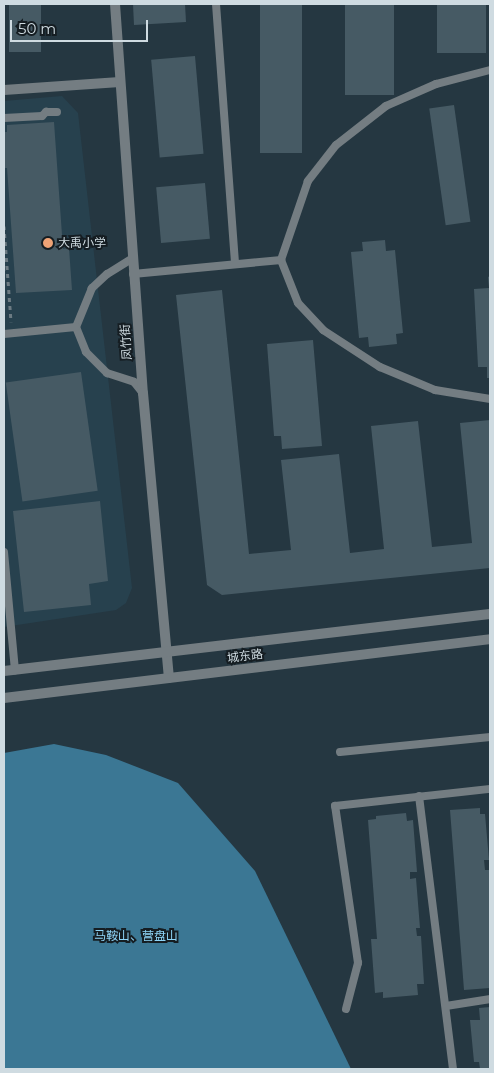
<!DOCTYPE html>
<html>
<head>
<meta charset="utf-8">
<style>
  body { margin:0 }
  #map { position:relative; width:494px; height:1073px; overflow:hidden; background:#253741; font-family:Montserrat,"Noto Sans SC",sans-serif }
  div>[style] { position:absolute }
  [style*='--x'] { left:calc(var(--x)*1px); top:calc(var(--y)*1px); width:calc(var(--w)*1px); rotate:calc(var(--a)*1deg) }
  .built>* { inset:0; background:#27414e }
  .forest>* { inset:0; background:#3b7794 }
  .building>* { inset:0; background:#465a64; transform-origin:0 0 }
  .path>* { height:3px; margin-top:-1.5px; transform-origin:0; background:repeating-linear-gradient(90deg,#6c7b83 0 4px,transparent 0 8px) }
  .service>* { height:8px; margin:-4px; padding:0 4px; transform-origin:4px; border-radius:4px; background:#747d82 }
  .minor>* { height:10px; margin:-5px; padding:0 5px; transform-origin:5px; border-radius:5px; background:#747d82 }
  .tertiary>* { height:10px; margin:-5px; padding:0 5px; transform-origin:5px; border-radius:5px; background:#747d82 }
  .dots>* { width:14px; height:14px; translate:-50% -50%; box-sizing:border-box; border:2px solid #151d22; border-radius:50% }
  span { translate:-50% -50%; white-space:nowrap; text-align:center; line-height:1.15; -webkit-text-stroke:4px #151d22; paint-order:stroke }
  .poi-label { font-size:12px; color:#cfdbe1 }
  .left { translate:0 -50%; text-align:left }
  .street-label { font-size:12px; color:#cfdbe1 }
  .park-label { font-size:12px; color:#8fd5f8 }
  .frame { position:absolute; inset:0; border:5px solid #cfdbe1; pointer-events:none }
  .scale { position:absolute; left:10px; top:20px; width:138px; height:22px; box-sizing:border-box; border:2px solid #cfdbe1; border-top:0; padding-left:6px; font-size:15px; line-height:18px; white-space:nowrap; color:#cfdbe1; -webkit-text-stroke:4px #151d22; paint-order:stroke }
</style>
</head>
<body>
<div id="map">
  <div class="built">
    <i style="clip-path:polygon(62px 96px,78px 113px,132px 588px,126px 603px,116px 610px,4px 627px,4px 101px)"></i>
  </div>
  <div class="forest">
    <i style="clip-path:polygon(54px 744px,106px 755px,178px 783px,255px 871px,351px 1069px,4px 1069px,4px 753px)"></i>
  </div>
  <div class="building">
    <i style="left:9px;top:4px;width:32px;height:48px"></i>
    <i style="clip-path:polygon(133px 4px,185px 4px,186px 22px,134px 25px)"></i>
    <i style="left:260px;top:4px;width:42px;height:149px"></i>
    <i style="left:345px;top:4px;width:49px;height:91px"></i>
    <i style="left:437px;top:4px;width:49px;height:49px"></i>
    <i style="left:195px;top:56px;width:98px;height:44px;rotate:85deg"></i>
    <i style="left:454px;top:105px;width:118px;height:25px;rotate:82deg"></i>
    <i style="clip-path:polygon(54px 122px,63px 249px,69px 248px,72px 290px,16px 293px,7px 168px,4px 168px,4px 132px,7px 132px,7px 125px)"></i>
    <i style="left:205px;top:183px;width:56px;height:49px;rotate:85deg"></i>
    <i style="clip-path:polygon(385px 240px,386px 251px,395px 250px,403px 333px,396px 334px,397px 344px,369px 347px,368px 337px,359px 338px,351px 252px,363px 251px,362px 242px)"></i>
    <i style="clip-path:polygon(490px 276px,490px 378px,487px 378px,487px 367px,478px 367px,474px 289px,489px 288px,488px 277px)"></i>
    <i style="clip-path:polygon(222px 290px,249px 554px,291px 550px,281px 460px,339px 454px,350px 553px,384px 549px,371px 426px,418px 421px,432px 547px,472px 543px,460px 423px,490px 420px,490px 568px,222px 595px,207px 585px,176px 295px)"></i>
    <i style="clip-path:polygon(313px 340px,322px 446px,282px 449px,281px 436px,274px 436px,267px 344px)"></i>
    <i style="left:81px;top:372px;width:120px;height:76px;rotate:82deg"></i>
    <i style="clip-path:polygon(100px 501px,108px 581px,89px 584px,91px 605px,24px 612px,13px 511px)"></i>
    <i style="clip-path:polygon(480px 808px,480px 814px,485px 814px,489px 860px,484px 860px,485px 870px,490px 870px,490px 988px,464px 990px,450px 810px)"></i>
    <i style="clip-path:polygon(406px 813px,407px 821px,413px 820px,417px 872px,410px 872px,410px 879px,416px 878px,420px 928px,416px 928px,417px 936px,421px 936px,424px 984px,417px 984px,418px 995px,383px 998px,383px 992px,375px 993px,371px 939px,377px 939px,368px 820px,376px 819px,376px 816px)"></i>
    <i style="clip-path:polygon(490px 1007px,490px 1069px,480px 1069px,479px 1062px,474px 1062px,470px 1020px,480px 1020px,479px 1008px)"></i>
  </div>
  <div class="path">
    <i style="--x:4;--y:226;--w:96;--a:85.8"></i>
  </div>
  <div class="service">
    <i style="--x:216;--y:4;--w:260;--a:85.8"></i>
    <i style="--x:490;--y:70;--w:56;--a:165.5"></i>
    <i style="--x:436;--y:84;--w:55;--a:156.3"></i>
    <i style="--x:386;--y:106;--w:63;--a:142"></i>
    <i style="--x:336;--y:145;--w:46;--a:127.9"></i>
    <i style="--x:308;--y:181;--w:83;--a:108.9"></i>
    <i style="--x:281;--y:260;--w:46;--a:68.4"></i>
    <i style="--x:298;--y:303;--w:37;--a:47"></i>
    <i style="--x:323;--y:330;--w:68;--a:33"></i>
    <i style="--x:380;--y:367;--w:60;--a:22.7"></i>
    <i style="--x:435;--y:390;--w:56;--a:9.3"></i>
    <i style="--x:4;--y:118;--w:38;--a:-3"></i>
    <i style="--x:42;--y:116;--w:6;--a:-45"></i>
    <i style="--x:46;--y:112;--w:11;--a:0"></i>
    <i style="--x:133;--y:258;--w:31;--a:148"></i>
    <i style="--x:107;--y:274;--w:21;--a:137"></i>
    <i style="--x:92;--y:288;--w:42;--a:112.3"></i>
    <i style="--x:76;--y:327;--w:27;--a:68"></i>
    <i style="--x:86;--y:352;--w:30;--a:45"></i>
    <i style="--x:107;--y:373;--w:28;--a:18"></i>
    <i style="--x:134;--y:382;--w:14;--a:51"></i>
    <i style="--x:133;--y:274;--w:149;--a:-5.4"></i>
    <i style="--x:4;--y:334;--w:72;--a:-5.6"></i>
    <i style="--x:4;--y:552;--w:119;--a:84.7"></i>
    <i style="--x:340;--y:752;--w:151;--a:-5.7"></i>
    <i style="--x:419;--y:796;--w:275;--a:82.9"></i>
    <i style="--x:446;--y:1006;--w:45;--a:-9"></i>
    <i style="--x:346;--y:1009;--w:48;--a:-75.4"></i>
    <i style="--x:358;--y:963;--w:159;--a:-98.3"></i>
    <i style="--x:335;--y:806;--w:156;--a:-6.3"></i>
  </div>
  <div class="minor">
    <i style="--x:4;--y:90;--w:116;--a:-3.9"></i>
  </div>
  <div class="tertiary">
    <i style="--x:115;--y:4;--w:390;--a:85.9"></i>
    <i style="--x:143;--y:393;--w:286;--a:84.8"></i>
    <i style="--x:4;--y:671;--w:489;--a:-6.7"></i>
    <i style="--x:4;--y:698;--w:490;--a:-6.9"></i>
  </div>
  <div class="dots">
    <i style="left:48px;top:243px;background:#efa376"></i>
  </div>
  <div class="poi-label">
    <span class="left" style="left:58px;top:243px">大禹小学</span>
  </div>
  <div class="street-label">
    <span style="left:126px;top:342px;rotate:-94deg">凤竹街</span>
    <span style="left:245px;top:656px;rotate:-7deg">城东路</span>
  </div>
  <div class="park-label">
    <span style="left:136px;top:936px">马鞍山、营盘山</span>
  </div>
  <div class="frame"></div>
  <div class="scale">50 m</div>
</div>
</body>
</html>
